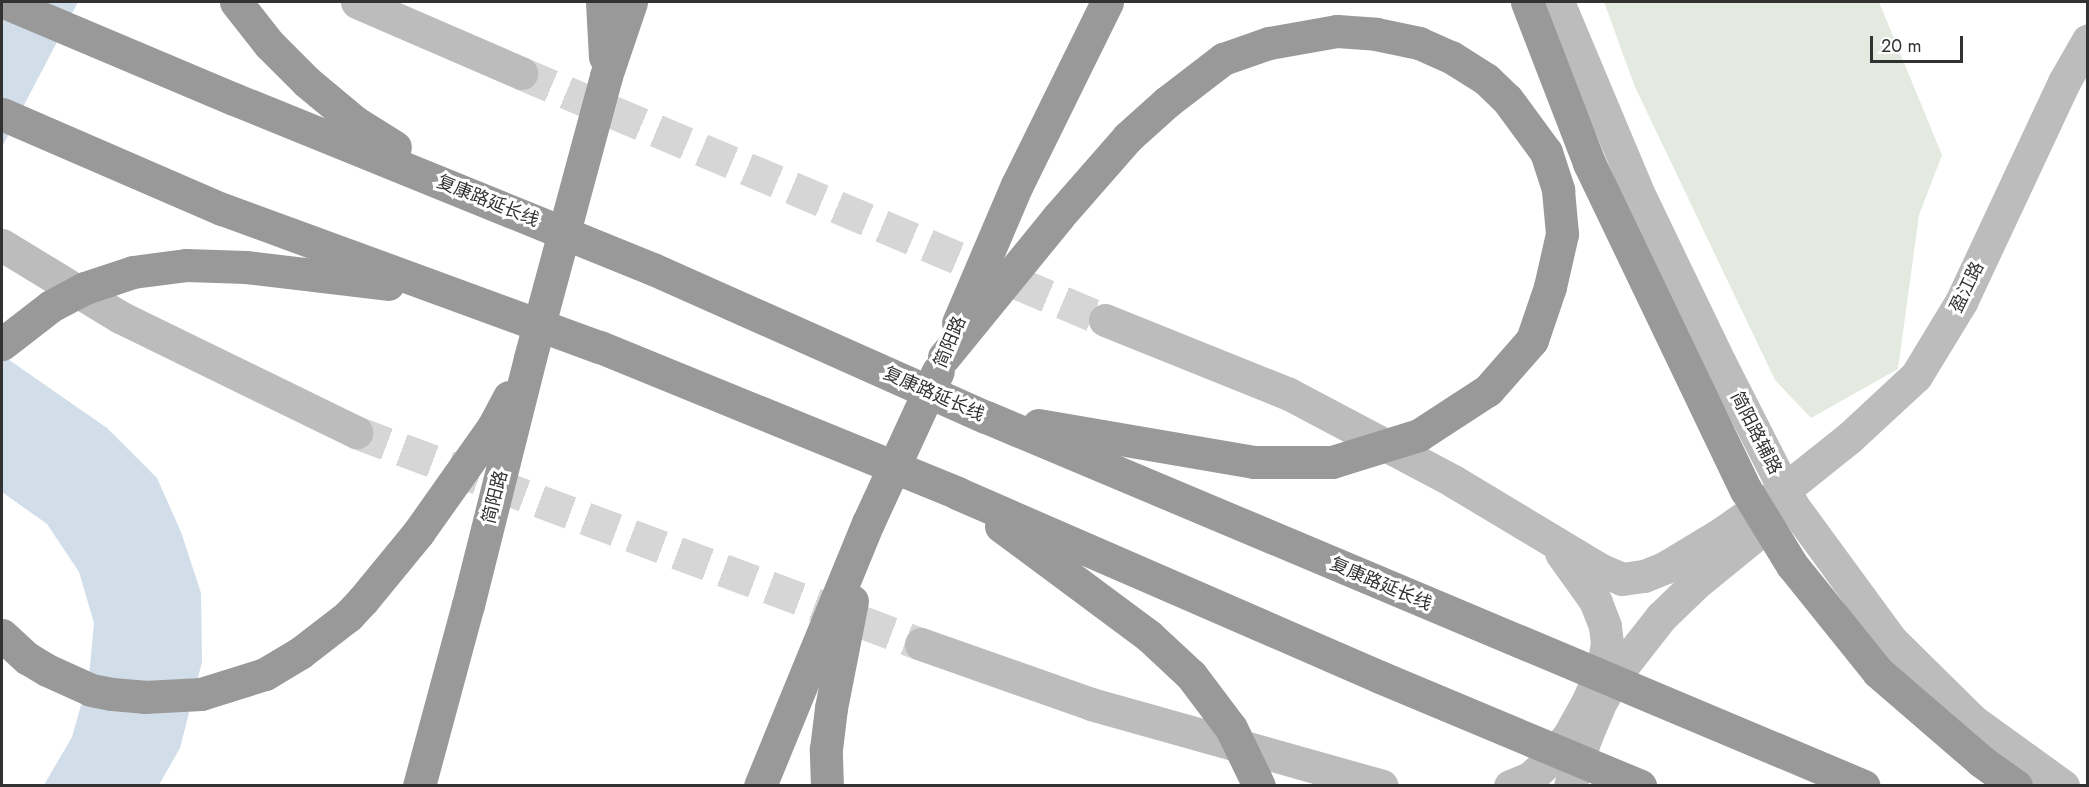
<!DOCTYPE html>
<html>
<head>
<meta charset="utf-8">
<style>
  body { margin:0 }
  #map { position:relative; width:2089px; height:787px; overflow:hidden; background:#fff; font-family:Jost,"Noto Sans SC",sans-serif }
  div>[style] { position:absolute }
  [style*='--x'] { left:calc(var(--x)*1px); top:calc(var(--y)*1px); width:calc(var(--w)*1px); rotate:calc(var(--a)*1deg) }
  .green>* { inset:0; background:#e4eadf }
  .water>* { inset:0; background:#d1deea }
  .secondary-tunnel>* { height:33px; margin-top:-16.5px; transform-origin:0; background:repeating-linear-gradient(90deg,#d6d6d6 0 33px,transparent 0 49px) }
  .secondary>* { height:33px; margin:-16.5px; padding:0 16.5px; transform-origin:16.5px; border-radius:16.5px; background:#bcbcbc }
  .highway>* { height:33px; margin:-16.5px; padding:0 16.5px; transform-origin:16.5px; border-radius:16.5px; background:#999 }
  span { translate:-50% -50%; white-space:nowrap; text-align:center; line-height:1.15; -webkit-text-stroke:6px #fff; paint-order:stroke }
  .street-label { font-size:18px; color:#323232 }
  .frame { position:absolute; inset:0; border:3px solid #323232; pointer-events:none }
  .scale { position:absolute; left:1870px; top:36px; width:93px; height:27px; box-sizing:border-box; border:3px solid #323232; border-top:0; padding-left:8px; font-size:18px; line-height:21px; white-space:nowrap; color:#323232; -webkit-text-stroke:4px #fff; paint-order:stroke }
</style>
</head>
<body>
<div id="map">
  <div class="green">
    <i style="clip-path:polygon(1604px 2px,1879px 2px,1942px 155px,1919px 215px,1898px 369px,1811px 418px,1775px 380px,1635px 87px)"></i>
  </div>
  <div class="water">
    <i style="clip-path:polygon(2px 2px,78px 2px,2px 147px)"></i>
    <i style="clip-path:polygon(2px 355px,107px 428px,157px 478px,181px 532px,201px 593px,202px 662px,180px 748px,159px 785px,44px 785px,72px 737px,89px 677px,94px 623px,79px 572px,47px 524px,2px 492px)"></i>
  </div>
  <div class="secondary-tunnel">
    <i style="--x:521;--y:73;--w:634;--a:22.93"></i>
    <i style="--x:356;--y:432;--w:603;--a:20.57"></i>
  </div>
  <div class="secondary">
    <i style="--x:357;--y:2;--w:179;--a:23.4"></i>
    <i style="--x:1558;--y:2;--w:214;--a:67.2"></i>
    <i style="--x:1641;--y:199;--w:182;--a:64.3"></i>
    <i style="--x:1720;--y:363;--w:161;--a:63"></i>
    <i style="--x:1793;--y:506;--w:166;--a:53.8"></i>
    <i style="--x:1891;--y:640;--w:115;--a:44.6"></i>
    <i style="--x:1973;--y:721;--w:111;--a:35.8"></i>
    <i style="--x:2;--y:245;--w:138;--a:31.4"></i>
    <i style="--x:120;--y:317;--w:263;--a:26"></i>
    <i style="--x:1105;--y:320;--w:198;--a:21.9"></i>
    <i style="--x:1289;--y:394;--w:186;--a:27.9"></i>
    <i style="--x:1453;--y:481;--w:173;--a:31"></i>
    <i style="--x:1601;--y:570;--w:23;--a:23"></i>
    <i style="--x:1622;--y:579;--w:22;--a:-8"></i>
    <i style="--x:1644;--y:576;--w:24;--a:-22"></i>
    <i style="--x:1666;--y:567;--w:62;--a:-31.1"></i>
    <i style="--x:1719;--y:535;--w:80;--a:-34.9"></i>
    <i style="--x:1785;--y:489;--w:82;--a:-38.6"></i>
    <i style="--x:1849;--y:438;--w:91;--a:-42.8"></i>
    <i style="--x:1916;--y:376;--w:87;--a:-58.7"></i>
    <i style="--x:1961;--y:302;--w:243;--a:-64.9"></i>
    <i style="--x:2064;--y:82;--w:48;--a:-60.3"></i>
    <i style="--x:921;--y:644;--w:180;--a:19.4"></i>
    <i style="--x:1091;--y:704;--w:302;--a:15.7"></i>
    <i style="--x:1510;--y:786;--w:22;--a:-22"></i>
    <i style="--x:1530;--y:778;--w:26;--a:-43"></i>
    <i style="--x:1549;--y:760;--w:32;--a:-51"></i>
    <i style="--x:1569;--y:735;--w:37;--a:-61"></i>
    <i style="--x:1587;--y:703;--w:40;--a:-66.6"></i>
    <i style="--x:1603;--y:666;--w:23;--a:-80"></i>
    <i style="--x:1607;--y:643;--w:17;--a:-97"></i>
    <i style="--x:1605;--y:626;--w:26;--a:-111"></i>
    <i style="--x:1596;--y:602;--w:60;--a:-125.5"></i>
    <i style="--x:1570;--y:786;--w:49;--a:-72.3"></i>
    <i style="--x:1585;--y:739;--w:41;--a:-67.2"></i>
    <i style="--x:1601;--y:701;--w:39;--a:-59"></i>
    <i style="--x:1621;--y:668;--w:65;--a:-51.9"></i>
    <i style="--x:1661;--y:617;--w:47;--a:-44.1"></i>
    <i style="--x:1695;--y:584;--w:84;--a:-39.2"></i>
  </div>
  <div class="highway">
    <i style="--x:4;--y:2;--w:250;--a:22.9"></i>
    <i style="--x:234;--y:99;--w:452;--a:22.1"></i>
    <i style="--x:653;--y:269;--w:364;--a:24"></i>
    <i style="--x:986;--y:417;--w:952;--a:22.8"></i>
    <i style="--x:236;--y:2;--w:53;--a:51.8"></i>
    <i style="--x:269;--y:44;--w:54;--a:45"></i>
    <i style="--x:307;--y:82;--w:62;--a:39.8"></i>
    <i style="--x:355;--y:122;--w:47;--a:32"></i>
    <i style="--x:602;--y:2;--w:55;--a:86.9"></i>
    <i style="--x:1527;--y:2;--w:173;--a:68.9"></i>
    <i style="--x:1589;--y:163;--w:363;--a:64.4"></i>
    <i style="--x:1746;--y:490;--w:88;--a:58.5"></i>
    <i style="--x:1792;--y:565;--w:137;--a:51.2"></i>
    <i style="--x:1878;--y:672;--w:136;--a:40.8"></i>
    <i style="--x:1981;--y:761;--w:43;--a:35.5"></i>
    <i style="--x:2;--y:114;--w:240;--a:23.4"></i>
    <i style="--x:222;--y:209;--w:402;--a:20.1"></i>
    <i style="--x:600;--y:347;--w:386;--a:22.2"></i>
    <i style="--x:957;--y:493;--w:461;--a:23.5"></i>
    <i style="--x:1380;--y:677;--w:282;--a:22.7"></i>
    <i style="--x:958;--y:323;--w:150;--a:-66.9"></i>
    <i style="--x:1017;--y:185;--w:204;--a:-63.8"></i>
    <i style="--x:2;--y:344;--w:62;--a:-37.8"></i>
    <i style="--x:51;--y:306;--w:38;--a:-28"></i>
    <i style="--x:85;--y:288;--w:51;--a:-18.4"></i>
    <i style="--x:133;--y:272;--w:53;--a:-7.5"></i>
    <i style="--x:186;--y:265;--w:60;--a:1.9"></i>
    <i style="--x:246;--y:267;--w:143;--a:6.8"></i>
    <i style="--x:944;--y:357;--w:181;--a:-50.8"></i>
    <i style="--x:1058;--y:217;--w:106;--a:-48.8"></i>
    <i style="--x:1128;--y:137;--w:52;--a:-41.9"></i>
    <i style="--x:1167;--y:102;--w:71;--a:-37.5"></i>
    <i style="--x:1223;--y:59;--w:49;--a:-19.2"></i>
    <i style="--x:1269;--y:43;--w:69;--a:-10"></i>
    <i style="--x:1337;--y:31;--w:39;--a:4"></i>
    <i style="--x:1376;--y:34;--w:44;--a:11.8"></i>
    <i style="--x:1419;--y:43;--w:35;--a:24"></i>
    <i style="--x:1451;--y:57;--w:41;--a:32.2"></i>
    <i style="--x:1486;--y:79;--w:29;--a:44"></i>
    <i style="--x:1507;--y:99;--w:66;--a:53.7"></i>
    <i style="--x:1546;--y:152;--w:40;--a:72"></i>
    <i style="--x:1558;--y:190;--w:44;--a:84.8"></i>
    <i style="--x:1562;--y:234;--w:54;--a:102.8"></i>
    <i style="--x:1550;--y:287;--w:56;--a:108.8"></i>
    <i style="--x:1532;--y:340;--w:67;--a:131.3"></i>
    <i style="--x:1488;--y:390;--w:82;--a:146.9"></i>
    <i style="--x:1419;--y:435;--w:91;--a:162.8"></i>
    <i style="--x:1332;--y:462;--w:78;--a:180"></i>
    <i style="--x:1254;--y:462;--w:219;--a:-170.3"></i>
    <i style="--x:1001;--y:526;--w:184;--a:36.6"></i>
    <i style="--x:1149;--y:636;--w:57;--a:42.9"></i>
    <i style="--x:1191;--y:675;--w:66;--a:53"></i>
    <i style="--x:1231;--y:728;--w:64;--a:64.2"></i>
    <i style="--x:2;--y:635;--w:34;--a:43"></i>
    <i style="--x:27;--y:658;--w:23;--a:31"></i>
    <i style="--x:47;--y:670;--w:48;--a:24.4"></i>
    <i style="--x:91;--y:690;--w:21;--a:11"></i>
    <i style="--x:112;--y:694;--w:32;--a:5"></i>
    <i style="--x:144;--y:697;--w:57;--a:-3"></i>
    <i style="--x:201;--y:694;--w:67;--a:-17.4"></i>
    <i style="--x:265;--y:674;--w:41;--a:-31"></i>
    <i style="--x:300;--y:653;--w:61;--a:-37.6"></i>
    <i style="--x:348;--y:616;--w:22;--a:-47"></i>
    <i style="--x:363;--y:600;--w:87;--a:-50.6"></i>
    <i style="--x:418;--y:533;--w:130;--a:-54.7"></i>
    <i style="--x:493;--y:427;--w:34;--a:-62"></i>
    <i style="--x:419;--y:786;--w:188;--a:-74.9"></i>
    <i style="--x:468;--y:605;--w:255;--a:-75.9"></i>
    <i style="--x:530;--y:358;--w:292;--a:-74.9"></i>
    <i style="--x:606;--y:76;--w:78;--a:-71.3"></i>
    <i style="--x:760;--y:786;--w:284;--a:-67.7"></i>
    <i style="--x:868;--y:523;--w:167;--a:-65.3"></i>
    <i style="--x:827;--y:786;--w:37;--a:-92"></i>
    <i style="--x:826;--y:749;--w:41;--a:-83"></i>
    <i style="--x:831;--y:708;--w:109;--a:-78.9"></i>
  </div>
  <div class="street-label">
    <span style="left:488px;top:201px;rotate:22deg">复康路延长线</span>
    <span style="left:1967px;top:287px;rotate:-64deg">盈江路</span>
    <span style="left:950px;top:342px;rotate:-67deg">简阳路</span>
    <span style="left:934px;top:394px;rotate:24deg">复康路延长线</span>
    <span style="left:1756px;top:433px;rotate:63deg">简阳路辅路</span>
    <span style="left:495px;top:497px;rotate:-76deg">简阳路</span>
    <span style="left:1381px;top:584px;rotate:23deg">复康路延长线</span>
  </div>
  <div class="frame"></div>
  <div class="scale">20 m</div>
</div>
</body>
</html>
